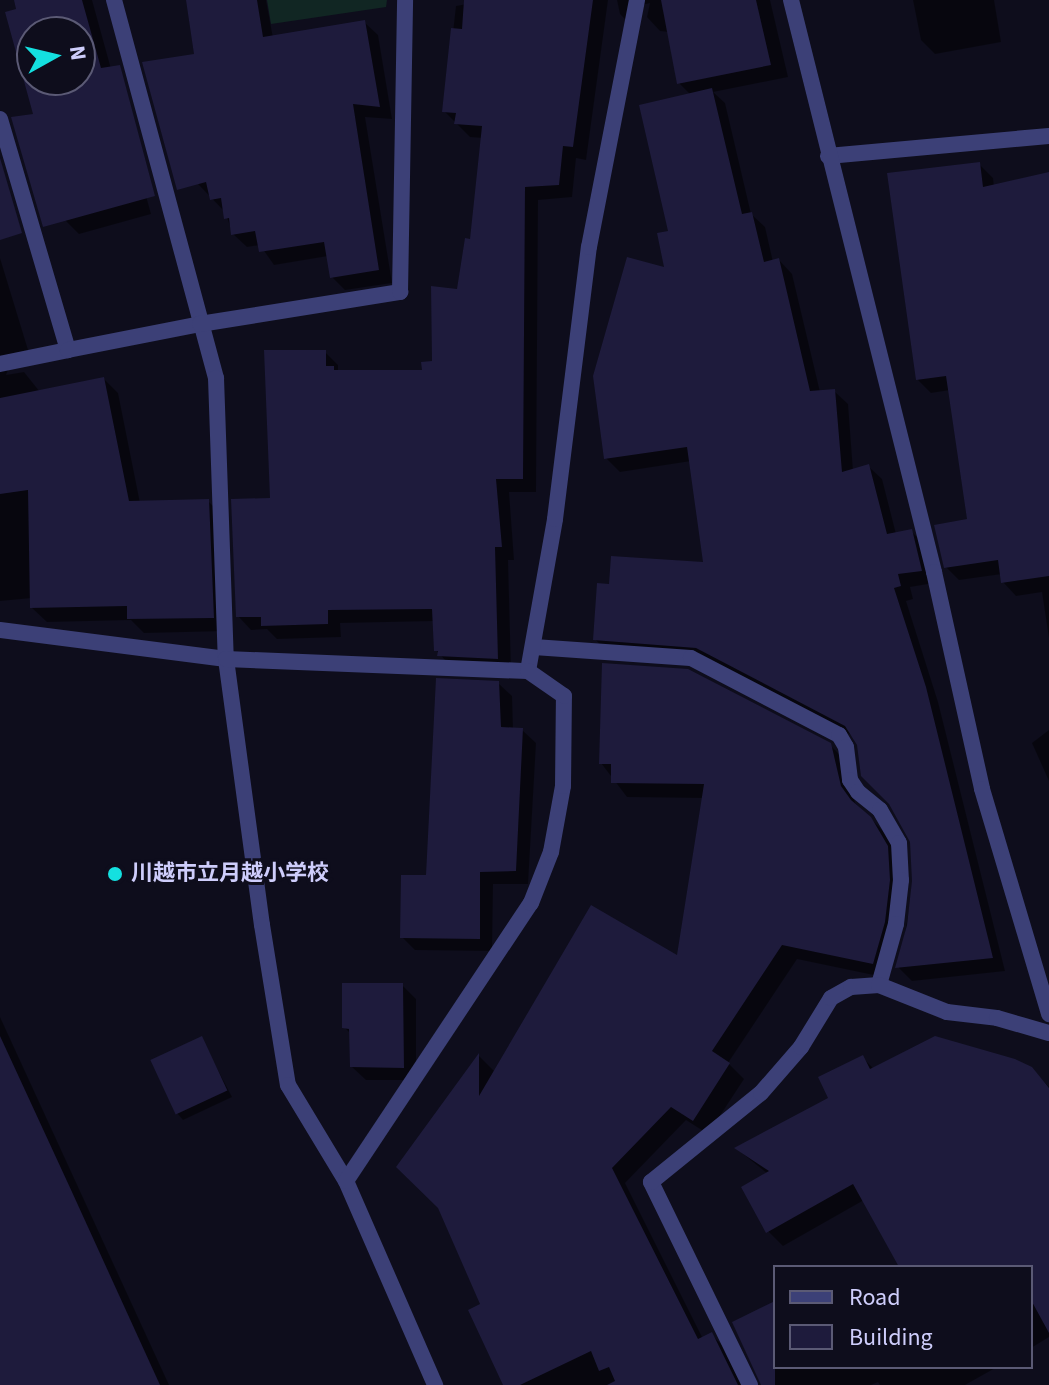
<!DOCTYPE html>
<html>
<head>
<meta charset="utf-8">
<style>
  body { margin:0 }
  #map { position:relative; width:1049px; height:1385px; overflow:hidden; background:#0e0d1c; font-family:"Source Sans 3","Noto Sans JP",sans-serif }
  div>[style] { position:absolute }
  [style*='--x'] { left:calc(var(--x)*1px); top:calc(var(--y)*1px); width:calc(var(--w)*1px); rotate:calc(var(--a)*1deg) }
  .green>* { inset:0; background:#112623 }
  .shadow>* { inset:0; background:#0007 }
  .building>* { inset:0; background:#1e1b3c; transform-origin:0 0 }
  .service>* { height:16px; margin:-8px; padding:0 8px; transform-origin:8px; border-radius:8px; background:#3c4077 }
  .minor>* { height:16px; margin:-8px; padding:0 8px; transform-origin:8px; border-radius:8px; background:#3c4077 }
  .dots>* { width:22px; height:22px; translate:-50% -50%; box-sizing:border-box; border:4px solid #0e0d1c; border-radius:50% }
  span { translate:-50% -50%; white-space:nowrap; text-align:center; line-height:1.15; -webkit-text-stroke:6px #0e0d1c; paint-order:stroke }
  .poi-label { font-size:22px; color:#cecdfb; font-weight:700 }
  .left { translate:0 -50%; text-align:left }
  .legend { position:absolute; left:773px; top:1265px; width:260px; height:104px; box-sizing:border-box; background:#0e0d1c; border:2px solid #5b5a75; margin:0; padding:10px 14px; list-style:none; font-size:24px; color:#cecdfb }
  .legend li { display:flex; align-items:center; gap:16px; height:40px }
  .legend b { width:40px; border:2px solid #5b5a75 }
  .north { position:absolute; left:16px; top:16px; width:80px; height:80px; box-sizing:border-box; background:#0e0d1c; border:2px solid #5b5a75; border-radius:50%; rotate:82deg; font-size:22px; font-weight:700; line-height:32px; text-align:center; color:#cecdfb }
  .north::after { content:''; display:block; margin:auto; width:28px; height:36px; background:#14e0e0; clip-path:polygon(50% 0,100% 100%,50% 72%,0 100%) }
</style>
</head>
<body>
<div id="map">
  <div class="green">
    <i style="clip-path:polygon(267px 0,387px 0,386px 7px,271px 24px)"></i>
  </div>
  <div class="shadow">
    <i style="clip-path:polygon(16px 0,92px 0,151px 214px,79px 234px,66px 221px,38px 80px,80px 80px,80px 32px,32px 32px,32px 59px)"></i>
    <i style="clip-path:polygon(188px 0,266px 0,273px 38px,364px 22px,378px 35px,392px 119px,365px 117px,392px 283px,345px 290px,332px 277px,328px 256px,274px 265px,260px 245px,247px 247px,233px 234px,225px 212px,198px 184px,196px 55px)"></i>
    <i style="clip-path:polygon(489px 0,608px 0,586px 160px,576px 158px,572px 197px,538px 200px,536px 492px,509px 492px,514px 560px,508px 560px,511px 671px,453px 669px,436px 650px,435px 621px,340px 623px,341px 637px,277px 639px,267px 629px,251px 630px,238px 616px,272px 500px,325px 352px,338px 365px,338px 372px,424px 372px,434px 363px,459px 291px,472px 241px,483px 138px,470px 137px,444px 111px,456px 6px)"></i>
    <i style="clip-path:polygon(617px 0,770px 0,788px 77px,713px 92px,725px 103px,751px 214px,765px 227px,773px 262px,779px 260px,792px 274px,820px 392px,834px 391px,848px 404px,853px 471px,868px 466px,882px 479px,896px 534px,911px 531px,925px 545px,934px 583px,910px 587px,913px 599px,906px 601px,938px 702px,1005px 971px,912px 981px,899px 968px,914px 881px,912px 841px,855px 737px,710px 660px,608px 653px,595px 639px,611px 586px,705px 565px,691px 461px,620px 472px,606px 458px,667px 270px,691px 95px,679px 83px,669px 32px,660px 31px,647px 17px,650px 3px,642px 5px,634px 28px,620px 14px)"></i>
    <i style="clip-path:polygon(913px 0,994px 0,1001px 42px,935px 54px,921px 40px)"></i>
    <i style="clip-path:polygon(979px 164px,993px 178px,994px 187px,1049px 174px,1049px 638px,1042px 592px,1016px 596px,1003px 582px,1002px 574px,959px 580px,946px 567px,969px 521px,950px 390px,931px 393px,918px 380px)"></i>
    <i style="clip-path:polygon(0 258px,32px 363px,8px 370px,6px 375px,24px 372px,40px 392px,104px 379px,118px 393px,140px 503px,208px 501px,223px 516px,227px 631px,144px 633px,131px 620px,47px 622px,32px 608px,32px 598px,0 601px)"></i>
    <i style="clip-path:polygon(498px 683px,512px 696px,513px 729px,522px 730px,536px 743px,528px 884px,493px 884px,492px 951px,415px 950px,402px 937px,428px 877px)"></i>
    <i style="clip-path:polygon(1049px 730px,1049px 781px,1032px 743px)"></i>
    <i style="clip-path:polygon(830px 745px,845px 760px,855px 803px,886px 834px,902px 863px,888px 978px,797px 959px,728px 1063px,744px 1079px,708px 1134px,686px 1120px,625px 1183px,703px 1339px,712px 1335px,726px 1349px,744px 1385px,505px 1385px,482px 1305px,440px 1208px,398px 1167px,479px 1056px,495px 1072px,678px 959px,704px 798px,627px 797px,601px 763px)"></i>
    <i style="clip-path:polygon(402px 985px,416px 999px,416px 1080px,366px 1080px,352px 1067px,352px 1035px,344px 1027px)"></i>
    <i style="clip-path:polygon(0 1017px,169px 1385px,0 1385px)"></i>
    <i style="clip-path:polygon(201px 1038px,232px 1097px,183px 1120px,177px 1113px,152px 1060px)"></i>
    <i style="clip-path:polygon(863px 1058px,874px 1069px,1031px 1069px,1049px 1087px,1049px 1337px,1031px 1348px,1031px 1267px,901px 1267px,864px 1200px,783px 1246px,768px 1231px,768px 1174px,737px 1149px,831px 1099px)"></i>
    <i style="clip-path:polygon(775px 1303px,775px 1367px,997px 1367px,965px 1385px,880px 1385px,878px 1382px,871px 1385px,763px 1385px)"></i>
  </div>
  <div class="building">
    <i style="clip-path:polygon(evenodd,14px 0,82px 0,101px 68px,120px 65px,155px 196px,43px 227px,11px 117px,33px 114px,5px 12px,16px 9px,14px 0,32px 32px,80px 32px,80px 80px,32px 80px,32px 32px)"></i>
    <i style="clip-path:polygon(186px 0,257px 0,263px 37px,365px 20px,380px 107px,353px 104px,379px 270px,330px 278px,324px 242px,259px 252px,255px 231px,231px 235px,229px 218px,224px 219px,221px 198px,210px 200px,206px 182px,177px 190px,142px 62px,194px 54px)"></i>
    <i style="clip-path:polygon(464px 0,593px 0,573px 147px,563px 146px,559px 185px,525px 187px,523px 479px,496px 479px,502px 547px,495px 547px,498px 659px,437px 656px,438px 651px,434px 651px,432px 609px,328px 610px,328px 624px,261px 626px,261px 617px,236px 617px,231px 499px,270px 498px,264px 350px,326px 350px,326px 366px,334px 366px,334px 370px,422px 370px,421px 362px,432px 361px,431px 286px,457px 289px,465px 238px,470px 239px,482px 126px,454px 124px,456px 113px,442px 112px,451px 28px,462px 29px)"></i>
    <i style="clip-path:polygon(661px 0,756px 0,771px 65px,677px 84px)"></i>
    <i style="clip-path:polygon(712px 88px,742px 214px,752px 212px,764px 262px,779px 258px,810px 391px,835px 389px,842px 472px,869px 464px,887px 534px,912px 529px,922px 571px,898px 574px,901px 586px,894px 588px,926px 687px,993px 958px,895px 968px,907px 925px,912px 881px,910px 842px,889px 804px,861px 776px,857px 745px,845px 726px,696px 648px,593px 640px,597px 583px,609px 584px,611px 556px,703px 562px,687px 447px,604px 459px,593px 376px,627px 257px,664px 267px,657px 233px,668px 231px,639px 105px)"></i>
    <i style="clip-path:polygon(0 158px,22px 233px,0 240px)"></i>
    <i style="clip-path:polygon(980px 162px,983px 187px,1049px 172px,1049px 576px,1001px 583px,998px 560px,944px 568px,934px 525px,967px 519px,946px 376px,916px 380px,887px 173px)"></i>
    <i style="clip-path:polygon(104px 377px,129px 501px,209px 499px,214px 618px,127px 619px,127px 606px,30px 608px,28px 490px,0 494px,0 398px)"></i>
    <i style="clip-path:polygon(602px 663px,688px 669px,831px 743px,841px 786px,851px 800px,871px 817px,888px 846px,890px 880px,885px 922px,873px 964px,782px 945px,712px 1051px,730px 1063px,693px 1121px,671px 1107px,612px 1168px,698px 1339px,712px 1332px,738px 1385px,607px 1385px,615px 1381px,609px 1367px,599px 1371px,591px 1351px,520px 1385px,503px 1385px,468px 1310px,480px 1304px,438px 1208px,396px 1167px,479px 1053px,479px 1096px,591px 905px,677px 955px,704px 784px,611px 783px,611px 764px,599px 764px)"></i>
    <i style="clip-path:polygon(436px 678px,499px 681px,501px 727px,523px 728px,516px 871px,480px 872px,480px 939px,400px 938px,401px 875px,426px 875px)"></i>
    <i style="clip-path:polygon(342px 983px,403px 983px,404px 1068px,350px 1067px,349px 1029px,342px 1028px)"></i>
    <i style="clip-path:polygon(0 1036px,72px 1192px,160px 1385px,0 1385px)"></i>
    <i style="left:202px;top:1036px;width:60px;height:57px;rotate:65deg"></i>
    <i style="clip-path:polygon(935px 1036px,1015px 1059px,1032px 1067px,1049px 1088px,1049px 1333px,1031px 1300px,1031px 1267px,899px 1267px,853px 1184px,766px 1233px,741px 1187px,769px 1171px,734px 1148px,828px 1098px,818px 1077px,863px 1055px,870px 1069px)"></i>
    <i style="clip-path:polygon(775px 1301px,775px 1385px,761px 1385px,732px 1322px)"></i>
  </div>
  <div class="service">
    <i style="--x:828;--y:156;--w:222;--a:-5.2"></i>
    <i style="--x:0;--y:364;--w:69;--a:-11.6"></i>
    <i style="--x:0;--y:630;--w:228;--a:7.3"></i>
    <i style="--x:534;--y:647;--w:157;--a:4"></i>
    <i style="--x:691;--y:658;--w:167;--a:27.5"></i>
    <i style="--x:839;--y:735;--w:14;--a:60"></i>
    <i style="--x:846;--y:747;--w:33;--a:83"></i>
    <i style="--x:850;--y:780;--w:14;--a:56"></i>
    <i style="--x:858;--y:792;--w:28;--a:39"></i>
    <i style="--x:880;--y:810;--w:38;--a:60"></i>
    <i style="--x:899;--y:843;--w:37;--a:87"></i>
    <i style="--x:901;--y:880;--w:44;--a:96.5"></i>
    <i style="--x:896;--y:924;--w:63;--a:105.6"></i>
  </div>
  <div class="minor">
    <i style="--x:114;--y:0;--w:392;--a:74.9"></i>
    <i style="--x:216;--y:378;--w:281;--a:88"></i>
    <i style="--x:226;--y:659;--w:268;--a:82.3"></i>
    <i style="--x:262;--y:925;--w:162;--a:80.8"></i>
    <i style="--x:288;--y:1085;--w:112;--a:58.9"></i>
    <i style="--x:346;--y:1181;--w:223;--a:66.4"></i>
    <i style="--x:791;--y:0;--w:590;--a:75.96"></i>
    <i style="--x:934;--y:572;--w:222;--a:77.5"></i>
    <i style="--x:982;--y:789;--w:235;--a:73.4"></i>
    <i style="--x:0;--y:119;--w:241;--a:73.6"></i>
    <i style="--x:68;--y:350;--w:135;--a:-11.1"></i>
    <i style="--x:200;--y:324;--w:203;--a:-9.1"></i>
    <i style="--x:400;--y:292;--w:292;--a:-89"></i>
    <i style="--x:226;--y:659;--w:302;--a:2.3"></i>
    <i style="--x:528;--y:671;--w:154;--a:-79.9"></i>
    <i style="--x:555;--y:519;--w:274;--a:-82.9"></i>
    <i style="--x:589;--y:247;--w:252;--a:-79"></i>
    <i style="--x:346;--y:1181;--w:334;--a:-56.4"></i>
    <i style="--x:531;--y:903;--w:55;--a:-68.6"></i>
    <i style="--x:551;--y:852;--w:67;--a:-79.7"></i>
    <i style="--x:563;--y:786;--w:90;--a:-89.4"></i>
    <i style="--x:564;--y:696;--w:44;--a:-145.2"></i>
    <i style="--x:750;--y:1385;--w:226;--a:-116"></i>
    <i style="--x:651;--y:1182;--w:141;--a:-39"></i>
    <i style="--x:761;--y:1093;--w:61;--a:-49"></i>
    <i style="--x:801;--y:1047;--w:57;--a:-58.5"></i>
    <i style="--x:831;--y:998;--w:23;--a:-29"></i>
    <i style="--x:851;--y:987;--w:28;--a:-4"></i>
    <i style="--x:879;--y:985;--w:73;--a:21.7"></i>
    <i style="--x:947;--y:1012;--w:50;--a:6.8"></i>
    <i style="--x:997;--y:1018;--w:54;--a:16.1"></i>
  </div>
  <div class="dots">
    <i style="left:115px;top:874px;background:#14e0e0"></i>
  </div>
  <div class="poi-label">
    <span class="left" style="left:131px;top:874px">川越市立月越小学校</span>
  </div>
  <ul class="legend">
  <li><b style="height:10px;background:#3c4077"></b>Road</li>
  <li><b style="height:22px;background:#1e1b3c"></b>Building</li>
  </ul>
  <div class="north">N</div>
</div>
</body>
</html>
